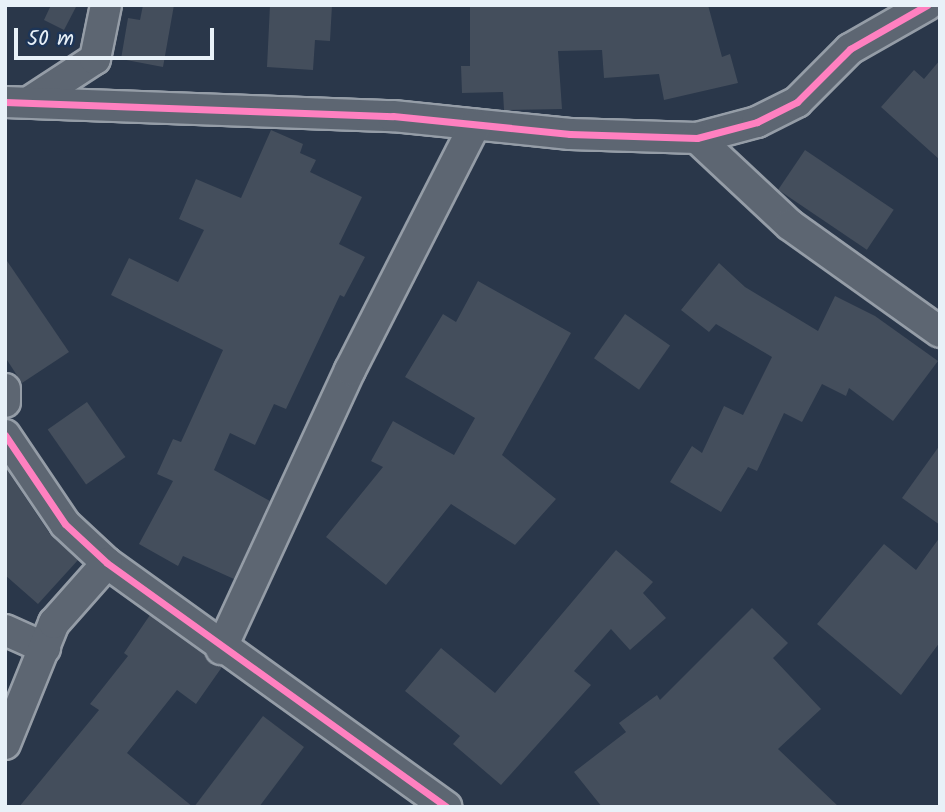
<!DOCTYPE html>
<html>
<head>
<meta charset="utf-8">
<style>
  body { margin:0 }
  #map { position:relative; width:945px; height:812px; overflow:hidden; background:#2a374a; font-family:Kalam,sans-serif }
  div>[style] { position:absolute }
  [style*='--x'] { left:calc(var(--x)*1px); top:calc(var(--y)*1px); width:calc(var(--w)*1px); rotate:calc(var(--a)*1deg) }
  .building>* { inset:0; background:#444e5c; transform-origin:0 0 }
  .roads { filter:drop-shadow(2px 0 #959da7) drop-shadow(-2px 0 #959da7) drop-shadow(0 2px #959da7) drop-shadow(0 -2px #959da7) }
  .street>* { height:30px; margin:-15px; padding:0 15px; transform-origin:15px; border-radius:15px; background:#5d6672 }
  .cycleway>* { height:7px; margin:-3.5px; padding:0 3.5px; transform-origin:3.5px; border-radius:3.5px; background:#ff80c0 }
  span { translate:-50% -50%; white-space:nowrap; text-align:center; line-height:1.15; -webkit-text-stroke:6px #1d3557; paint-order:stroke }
  .frame { position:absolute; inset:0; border:7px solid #e8f1f8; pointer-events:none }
  .scale { position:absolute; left:14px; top:28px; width:200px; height:32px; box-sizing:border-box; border:4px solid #e8f1f8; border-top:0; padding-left:9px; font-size:21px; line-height:24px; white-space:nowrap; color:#e8f1f8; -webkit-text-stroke:5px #1d3557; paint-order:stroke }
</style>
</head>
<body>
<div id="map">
  <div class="building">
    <i style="clip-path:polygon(51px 5px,77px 5px,64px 30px,44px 20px)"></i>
    <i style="clip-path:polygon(143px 5px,174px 5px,163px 67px,121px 59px,128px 18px,140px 20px)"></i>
    <i style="clip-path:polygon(270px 5px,332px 5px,330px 41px,315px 40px,313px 70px,267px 67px)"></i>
    <i style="clip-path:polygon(470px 5px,708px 5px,722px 57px,730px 54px,738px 83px,664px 100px,659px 74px,604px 78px,602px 50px,558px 51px,562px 109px,504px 110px,503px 92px,462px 93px,461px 66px,470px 66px)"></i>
    <i style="clip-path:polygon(940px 60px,940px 160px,881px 107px,914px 70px,924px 79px)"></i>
    <i style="clip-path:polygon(271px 130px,303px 144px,300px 153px,316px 160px,310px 172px,362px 197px,339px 244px,365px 257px,344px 297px,340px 295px,286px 409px,274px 404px,255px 445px,230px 433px,214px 470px,270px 501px,234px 579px,183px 556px,178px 566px,139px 544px,173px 481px,157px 474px,173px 439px,181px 442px,223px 350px,111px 295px,129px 258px,178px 282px,204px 230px,179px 219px,196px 179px,241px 198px)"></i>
    <i style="left:805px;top:150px;width:107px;height:48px;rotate:34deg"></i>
    <i style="clip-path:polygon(5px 258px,69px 352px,22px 383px,5px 357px)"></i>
    <i style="clip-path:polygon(719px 263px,745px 287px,818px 331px,835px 296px,875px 316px,938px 361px,893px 421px,849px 388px,846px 396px,822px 384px,802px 422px,784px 413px,757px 471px,748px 467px,721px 512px,670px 482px,692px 446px,702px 453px,724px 406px,743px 415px,772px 357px,716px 324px,709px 332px,681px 310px)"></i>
    <i style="clip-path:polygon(478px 281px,571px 333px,502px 455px,556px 499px,515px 545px,451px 504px,386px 585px,326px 537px,383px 467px,371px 461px,393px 421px,454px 455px,475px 418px,405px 377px,443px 314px,456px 322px)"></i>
    <i style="left:625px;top:314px;width:55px;height:54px;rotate:35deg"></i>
    <i style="left:87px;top:402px;width:67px;height:48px;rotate:55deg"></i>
    <i style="clip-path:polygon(940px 445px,940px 525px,902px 498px)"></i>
    <i style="clip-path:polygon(5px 467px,50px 534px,78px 560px,38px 604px,5px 575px)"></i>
    <i style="clip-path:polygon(940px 537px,940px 642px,901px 695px,817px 624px,884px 544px,916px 570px)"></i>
    <i style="clip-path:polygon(616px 550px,653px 582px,643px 593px,666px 618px,630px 650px,611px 629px,574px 671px,591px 685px,501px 785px,453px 744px,460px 736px,405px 691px,441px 648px,495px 693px)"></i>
    <i style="clip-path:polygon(752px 608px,788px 643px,773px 658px,821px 709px,778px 749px,839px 807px,602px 807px,574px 772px,626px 732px,619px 723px,657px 695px,660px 700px)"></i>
    <i style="clip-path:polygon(150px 615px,222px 667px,196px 704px,177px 690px,127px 753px,193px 807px,19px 807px,99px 710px,90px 704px,128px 656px,124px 653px)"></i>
    <i style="clip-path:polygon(263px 716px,304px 747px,259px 807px,194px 807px)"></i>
  </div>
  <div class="roads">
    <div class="street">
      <i style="--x:32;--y:100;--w:75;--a:-33.1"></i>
      <i style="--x:95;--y:59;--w:55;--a:-78.5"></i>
      <i style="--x:5;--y:102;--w:388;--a:2.1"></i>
      <i style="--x:393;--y:116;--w:178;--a:5.8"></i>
      <i style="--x:570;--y:134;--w:127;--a:1.8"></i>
      <i style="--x:697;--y:138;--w:62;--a:-14.9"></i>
      <i style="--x:757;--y:122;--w:45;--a:-26.6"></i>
      <i style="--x:797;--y:102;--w:75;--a:-45"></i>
      <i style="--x:850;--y:49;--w:89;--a:-29.7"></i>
      <i style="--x:697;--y:138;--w:127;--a:43.1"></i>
      <i style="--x:790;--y:225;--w:184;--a:35.5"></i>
      <i style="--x:5;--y:389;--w:13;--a:90"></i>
      <i style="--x:5;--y:435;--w:107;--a:56"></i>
      <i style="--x:65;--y:524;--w:57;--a:42.9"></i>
      <i style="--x:107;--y:563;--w:418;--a:35.7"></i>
      <i style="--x:5;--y:630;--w:44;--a:24.2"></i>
      <i style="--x:221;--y:649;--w:307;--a:-65.2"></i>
      <i style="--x:350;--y:370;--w:275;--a:-63"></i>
      <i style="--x:5;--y:744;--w:131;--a:-68"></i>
      <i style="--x:54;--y:623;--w:80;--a:-48.5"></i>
    </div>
  </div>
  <div class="cycleway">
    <i style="--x:5;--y:102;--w:388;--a:2.1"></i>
    <i style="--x:393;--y:116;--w:178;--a:5.8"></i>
    <i style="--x:570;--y:134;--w:127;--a:1.8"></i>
    <i style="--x:697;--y:138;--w:62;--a:-14.9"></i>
    <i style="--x:757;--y:122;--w:45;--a:-26.6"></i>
    <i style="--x:797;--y:102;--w:75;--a:-45"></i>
    <i style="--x:850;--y:49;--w:89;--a:-29.7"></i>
    <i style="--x:5;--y:435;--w:107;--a:56"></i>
    <i style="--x:65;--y:524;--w:57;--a:42.9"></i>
    <i style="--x:107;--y:563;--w:418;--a:35.7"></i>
  </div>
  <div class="frame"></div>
  <div class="scale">50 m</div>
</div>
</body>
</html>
